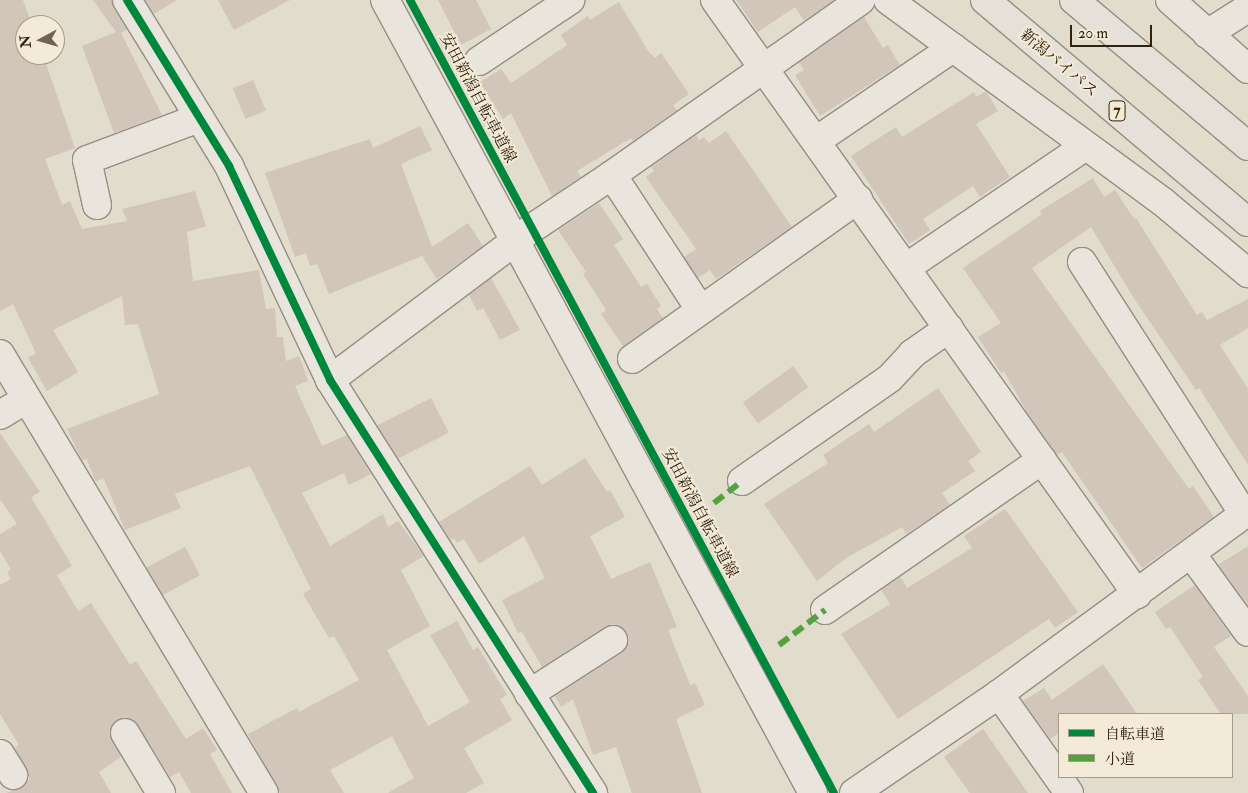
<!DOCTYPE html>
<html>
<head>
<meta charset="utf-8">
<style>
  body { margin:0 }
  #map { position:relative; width:1248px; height:793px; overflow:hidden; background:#e2dccc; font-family:"IM FELL Double Pica","Noto Serif JP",serif }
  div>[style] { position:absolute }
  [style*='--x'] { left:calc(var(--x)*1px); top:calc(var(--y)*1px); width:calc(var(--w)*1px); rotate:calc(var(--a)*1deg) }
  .building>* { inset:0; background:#d2c5b9; transform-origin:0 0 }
  .roads { filter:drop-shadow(1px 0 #948e83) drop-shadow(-1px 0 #948e83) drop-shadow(0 1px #948e83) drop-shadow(0 -1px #948e83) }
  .minor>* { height:28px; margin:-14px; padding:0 14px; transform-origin:14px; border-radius:14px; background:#e9e5dd }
  .highway>* { height:28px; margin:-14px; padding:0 14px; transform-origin:14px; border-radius:14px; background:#e5e1d8 }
  .quiet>* { height:6px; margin-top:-3px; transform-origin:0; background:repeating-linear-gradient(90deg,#52a23f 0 12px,transparent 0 18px) }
  .cycleway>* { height:8px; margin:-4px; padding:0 4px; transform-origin:4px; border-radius:4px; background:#00873e }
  span { translate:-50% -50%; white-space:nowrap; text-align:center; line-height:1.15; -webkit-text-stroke:4px #f3ead7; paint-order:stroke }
  .shield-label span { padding:1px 4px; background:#f3ead7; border:1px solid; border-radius:4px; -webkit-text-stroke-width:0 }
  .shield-label { font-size:15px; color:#31220f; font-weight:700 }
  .street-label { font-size:16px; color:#31220f }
  .legend { position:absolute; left:1058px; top:713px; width:175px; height:65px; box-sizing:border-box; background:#f3ead7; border:1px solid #a59a87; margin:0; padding:6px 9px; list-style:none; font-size:15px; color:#31220f }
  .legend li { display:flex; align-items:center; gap:10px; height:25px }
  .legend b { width:25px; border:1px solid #a59a87 }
  .north { position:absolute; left:15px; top:15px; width:50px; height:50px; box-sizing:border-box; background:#f3ead7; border:1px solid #a59a87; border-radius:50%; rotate:264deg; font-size:14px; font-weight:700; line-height:20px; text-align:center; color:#31220f }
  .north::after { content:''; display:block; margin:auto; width:18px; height:22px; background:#6f6351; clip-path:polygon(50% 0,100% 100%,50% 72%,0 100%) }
  .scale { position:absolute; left:1070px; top:25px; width:82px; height:22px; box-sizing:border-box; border:2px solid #31220f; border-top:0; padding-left:6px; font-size:15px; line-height:18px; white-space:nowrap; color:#31220f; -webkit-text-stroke:4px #f3ead7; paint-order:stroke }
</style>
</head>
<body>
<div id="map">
  <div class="building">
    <i style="clip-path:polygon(0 0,23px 0,32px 25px,25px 25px,25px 55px,43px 55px,75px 148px,45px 159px,62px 205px,70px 201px,82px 229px,127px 221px,122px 209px,195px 191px,206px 226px,187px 232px,193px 281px,259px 270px,266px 309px,275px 308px,277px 337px,283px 337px,286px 361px,299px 356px,308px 381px,295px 386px,322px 446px,347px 435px,371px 474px,349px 485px,344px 473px,302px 493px,330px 546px,383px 514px,388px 527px,398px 521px,424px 556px,401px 570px,430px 626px,387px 650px,428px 726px,470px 702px,430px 635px,457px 621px,473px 650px,478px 647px,507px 695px,500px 699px,512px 720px,464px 748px,484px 783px,466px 793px,388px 793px,414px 778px,392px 736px,330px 770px,344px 793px,280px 793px,248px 734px,297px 708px,299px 712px,359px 680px,334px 636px,329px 638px,303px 594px,311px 589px,250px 466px,175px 494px,181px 508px,125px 530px,104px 479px,95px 481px,87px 459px,82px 460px,67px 429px,159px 394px,138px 324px,125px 325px,122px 296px,53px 330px,78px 372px,47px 391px,28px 358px,36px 353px,13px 304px,0 311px)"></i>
    <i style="clip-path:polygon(93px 0,111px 0,127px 30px,121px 33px,162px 115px,114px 133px,82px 46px,116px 32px)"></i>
    <i style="clip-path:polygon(145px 0,177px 0,154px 14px)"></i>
    <i style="clip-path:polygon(218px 0,290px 0,234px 30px)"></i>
    <i style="clip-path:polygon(438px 0,476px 0,491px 29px,461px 45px)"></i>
    <i style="clip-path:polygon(736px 0,834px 0,804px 21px,795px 7px,758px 32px)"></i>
    <i style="clip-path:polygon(619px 2px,648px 51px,655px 58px,661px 53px,689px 94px,673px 105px,677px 110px,633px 141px,631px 138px,577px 171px,581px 177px,552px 196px,511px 113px,503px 119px,480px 82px,501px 69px,511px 83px,567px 45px,561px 35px,588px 16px,590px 20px)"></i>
    <i style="clip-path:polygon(864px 17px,883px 48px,888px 45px,900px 65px,820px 116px,795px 75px,804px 70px,799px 62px)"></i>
    <i style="left:253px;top:80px;width:33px;height:22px;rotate:67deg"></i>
    <i style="clip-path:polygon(986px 91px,998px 111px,976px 124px,1010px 177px,980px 197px,973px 186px,923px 219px,930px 230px,909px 244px,851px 156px,896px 127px,902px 137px,974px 92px,976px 97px)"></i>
    <i style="clip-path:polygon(420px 126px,432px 150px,401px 164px,432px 247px,468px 223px,483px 246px,437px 279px,422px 256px,329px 294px,317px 264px,310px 266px,306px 253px,295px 257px,265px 173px,370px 139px,373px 148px)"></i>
    <i style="clip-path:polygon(726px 131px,792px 227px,716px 279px,710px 270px,698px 278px,684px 257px,696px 249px,646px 177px,654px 171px,651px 167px,696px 135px,699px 140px,704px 137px,709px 143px)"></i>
    <i style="clip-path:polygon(1093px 178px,1104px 197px,1115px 190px,1134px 219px,1136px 218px,1197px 315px,1202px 312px,1207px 320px,1248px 299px,1248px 328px,1220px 345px,1248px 389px,1248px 465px,1199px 388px,1196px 390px,1133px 297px,1091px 227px,1032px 268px,1189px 489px,1193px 486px,1214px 517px,1142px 568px,1062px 452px,1057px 455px,1028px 414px,1004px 371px,1001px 373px,978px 337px,1001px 323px,963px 268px,1042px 214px,1040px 211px)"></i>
    <i style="clip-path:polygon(599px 203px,623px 239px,614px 245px,641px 287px,647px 284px,661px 306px,657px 309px,663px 318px,623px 346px,601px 314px,606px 310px,583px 274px,586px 272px,558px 230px)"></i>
    <i style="clip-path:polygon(491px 278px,520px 330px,500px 340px,483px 308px,477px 311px,469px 295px)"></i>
    <i style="left:793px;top:366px;width:26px;height:62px;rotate:54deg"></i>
    <i style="clip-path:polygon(938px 388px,981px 452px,968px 461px,975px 471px,942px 493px,950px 505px,906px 534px,902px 527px,846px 558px,817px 581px,764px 504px,828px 463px,823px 455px,869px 424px,874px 432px)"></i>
    <i style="left:431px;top:398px;width:39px;height:60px;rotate:63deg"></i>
    <i style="clip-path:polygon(0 433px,40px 492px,31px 497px,72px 566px,57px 575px,78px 611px,91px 603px,130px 665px,136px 661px,186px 739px,203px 728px,217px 750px,210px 754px,232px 793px,191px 793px,179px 772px,170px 777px,138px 725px,125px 717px,117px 720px,109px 733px,121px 757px,99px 772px,111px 793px,6px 793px,21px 788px,30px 779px,15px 748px,19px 745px,0 714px,0 585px,11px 579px,7px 572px,11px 570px,0 551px,0 534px,17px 524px,0 499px)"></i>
    <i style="clip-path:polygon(585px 458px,607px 492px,610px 490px,625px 517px,590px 536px,611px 579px,650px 562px,677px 627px,668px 630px,690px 685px,695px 683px,705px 705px,676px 719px,702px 793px,632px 793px,616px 747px,593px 755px,573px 699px,561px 707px,555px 696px,622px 653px,629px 640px,626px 631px,613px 624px,605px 627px,542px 667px,522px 632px,518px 633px,502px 600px,545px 578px,524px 536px,479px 564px,464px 539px,457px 543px,454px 538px,450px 540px,439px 522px,530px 466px,542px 485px)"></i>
    <i style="clip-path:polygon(1005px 509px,1078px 612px,1055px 628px,1049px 619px,898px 719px,841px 634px,890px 604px,881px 590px,890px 584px,901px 577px,907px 588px,972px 548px,964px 536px)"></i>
    <i style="clip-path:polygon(1248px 546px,1248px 605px,1218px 565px)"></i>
    <i style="left:185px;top:547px;width:32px;height:44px;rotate:62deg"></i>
    <i style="clip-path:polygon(1195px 585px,1231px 636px,1214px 647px,1248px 696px,1248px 714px,1221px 714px,1198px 680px,1203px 677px,1170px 627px,1166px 629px,1155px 612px)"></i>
    <i style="clip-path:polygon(1103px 664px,1137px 714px,1059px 714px,1059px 733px,1050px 739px,1023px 701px,1044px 688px,1052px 700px)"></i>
    <i style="clip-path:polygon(983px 729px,1002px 756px,1028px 793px,970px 793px,944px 757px)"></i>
  </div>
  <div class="roads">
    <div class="minor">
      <i style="--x:127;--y:0;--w:195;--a:58.4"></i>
      <i style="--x:229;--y:166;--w:237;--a:64.7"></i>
      <i style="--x:330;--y:380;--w:490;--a:57.5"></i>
      <i style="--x:385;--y:0;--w:901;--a:61.64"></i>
      <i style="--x:715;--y:0;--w:729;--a:54.61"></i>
      <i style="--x:888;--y:0;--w:341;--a:36.3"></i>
      <i style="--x:1163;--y:202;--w:111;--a:39.9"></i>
      <i style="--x:1170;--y:0;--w:104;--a:41.5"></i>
      <i style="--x:1207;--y:34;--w:49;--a:-32.4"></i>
      <i style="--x:479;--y:61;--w:110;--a:-33.8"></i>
      <i style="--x:816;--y:141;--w:166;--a:-34.2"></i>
      <i style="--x:612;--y:175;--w:160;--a:56.7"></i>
      <i style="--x:97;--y:205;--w:46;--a:-102.5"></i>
      <i style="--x:87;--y:160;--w:120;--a:-20.6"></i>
      <i style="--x:1082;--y:262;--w:300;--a:57.3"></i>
      <i style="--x:907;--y:267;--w:216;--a:-34.1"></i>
      <i style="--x:0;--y:354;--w:512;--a:58.98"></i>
      <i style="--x:632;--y:359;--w:277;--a:-35.3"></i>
      <i style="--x:330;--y:380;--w:251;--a:-36.9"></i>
      <i style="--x:531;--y:229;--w:97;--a:-33.7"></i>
      <i style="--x:612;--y:175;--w:304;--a:-35.1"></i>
      <i style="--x:0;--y:415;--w:31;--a:-31"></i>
      <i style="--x:742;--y:481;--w:180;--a:-34.8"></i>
      <i style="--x:890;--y:378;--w:33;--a:-47"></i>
      <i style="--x:912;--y:354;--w:45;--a:-35.1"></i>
      <i style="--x:1192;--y:555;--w:95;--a:54"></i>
      <i style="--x:825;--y:610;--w:264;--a:-34.7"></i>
      <i style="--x:529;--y:694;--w:100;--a:-32.7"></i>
      <i style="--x:999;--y:694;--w:121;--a:54.7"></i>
      <i style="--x:125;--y:733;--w:70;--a:59"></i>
      <i style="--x:0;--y:754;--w:25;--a:58"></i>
      <i style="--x:854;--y:793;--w:176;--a:-34.3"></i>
      <i style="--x:999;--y:694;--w:309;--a:-36.3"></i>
    </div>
    <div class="highway">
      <i style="--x:985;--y:0;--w:344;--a:40.2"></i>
      <i style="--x:1074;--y:0;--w:227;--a:40"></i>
    </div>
  </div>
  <div class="quiet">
    <i style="--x:714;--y:503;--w:36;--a:-38"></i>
    <i style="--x:779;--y:645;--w:58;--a:-37.3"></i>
  </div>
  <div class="cycleway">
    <i style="--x:127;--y:0;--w:195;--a:58.4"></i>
    <i style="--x:229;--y:166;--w:237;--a:64.7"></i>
    <i style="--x:330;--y:380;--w:490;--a:57.5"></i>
    <i style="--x:410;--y:0;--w:899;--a:61.87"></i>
  </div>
  <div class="shield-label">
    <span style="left:1117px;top:111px">7</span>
  </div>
  <div class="street-label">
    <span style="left:1059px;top:63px;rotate:40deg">新潟バイパス</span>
    <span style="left:478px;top:98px;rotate:62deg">安田新潟自転車道線</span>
    <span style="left:700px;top:513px;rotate:62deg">安田新潟自転車道線</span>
  </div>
  <ul class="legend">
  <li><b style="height:6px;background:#00873e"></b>自転車道</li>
  <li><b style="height:6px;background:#52a23f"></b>小道</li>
  </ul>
  <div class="north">N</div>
  <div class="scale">20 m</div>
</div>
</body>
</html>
